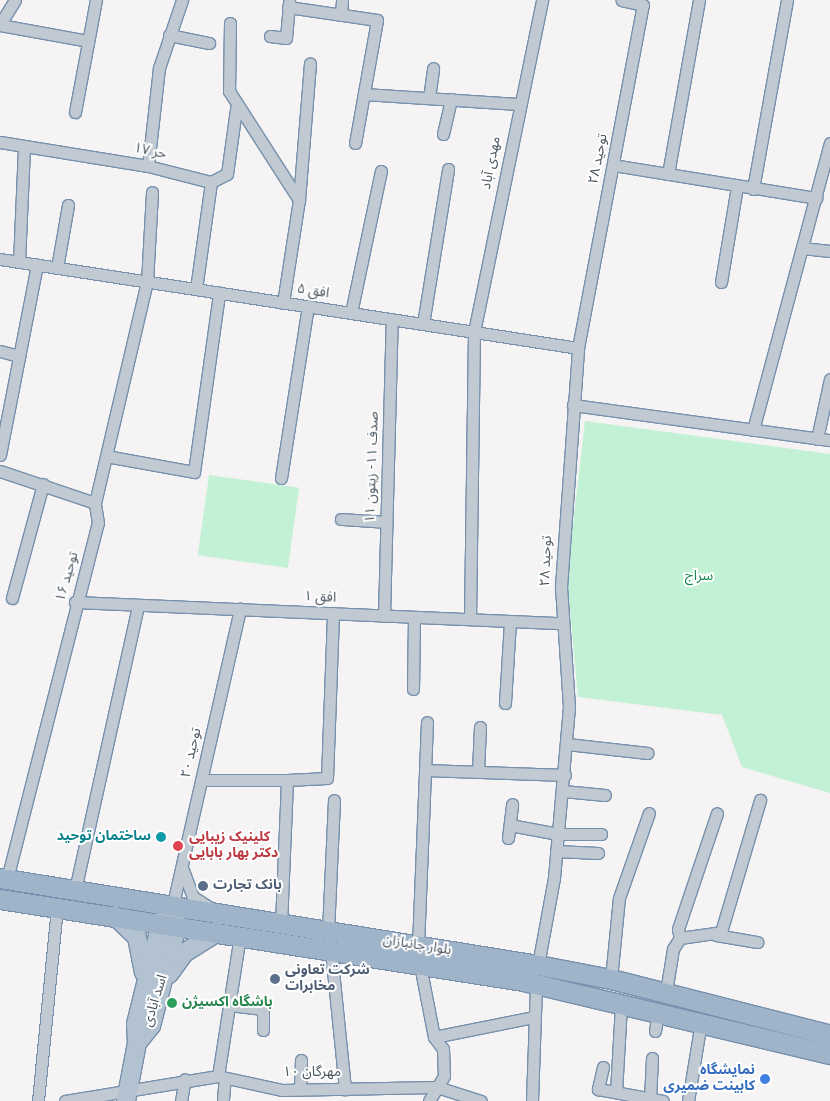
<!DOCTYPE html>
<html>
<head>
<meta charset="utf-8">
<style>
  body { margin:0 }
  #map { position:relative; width:830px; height:1101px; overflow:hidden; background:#f5f3f3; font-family:Overpass,"Noto Sans Arabic",sans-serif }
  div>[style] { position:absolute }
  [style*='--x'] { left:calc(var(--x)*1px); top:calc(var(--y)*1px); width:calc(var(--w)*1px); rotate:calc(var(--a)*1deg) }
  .green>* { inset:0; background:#c3f1d5; transform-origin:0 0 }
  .roads { filter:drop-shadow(1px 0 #7690ad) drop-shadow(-1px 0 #7690ad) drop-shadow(0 1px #7690ad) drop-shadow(0 -1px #7690ad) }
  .minor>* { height:11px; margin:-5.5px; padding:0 5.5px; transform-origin:5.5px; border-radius:5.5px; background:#c1cad2 }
  .primary>* { height:18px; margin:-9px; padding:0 9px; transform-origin:9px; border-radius:9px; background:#b3c2d1 }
  .trunk>* { height:19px; margin:-9.5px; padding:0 9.5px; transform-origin:9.5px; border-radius:9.5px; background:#9fb4c9 }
  .dots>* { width:14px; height:14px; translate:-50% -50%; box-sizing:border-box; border:2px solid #fff; border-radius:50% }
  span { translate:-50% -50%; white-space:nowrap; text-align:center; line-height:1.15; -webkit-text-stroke:4px #fff; paint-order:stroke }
  .street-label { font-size:14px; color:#4a5661 }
  .park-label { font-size:14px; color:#17864f }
  .culture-label { font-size:14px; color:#0d838f; font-weight:700 }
  .right { translate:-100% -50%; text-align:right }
  .health-label { font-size:14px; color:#be3a42; font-weight:700 }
  .left { translate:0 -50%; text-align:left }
  .service-label { font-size:14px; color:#4e5e75; font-weight:700 }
  .leisure-label { font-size:14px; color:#27864d; font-weight:700 }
  .shop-label { font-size:14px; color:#366cbe; font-weight:700 }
</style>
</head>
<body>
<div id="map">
  <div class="green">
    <i style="clip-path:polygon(585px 421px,830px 454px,830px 793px,742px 767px,722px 715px,578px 697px,567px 577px)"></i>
    <i style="left:209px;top:475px;width:91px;height:81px;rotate:8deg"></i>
  </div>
  <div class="roads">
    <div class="minor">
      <i style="--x:288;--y:7;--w:90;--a:8.3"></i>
      <i style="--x:377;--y:20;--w:125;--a:100.1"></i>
      <i style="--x:341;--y:15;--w:15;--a:-86"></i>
      <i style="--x:230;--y:23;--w:68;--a:90.8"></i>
      <i style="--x:229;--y:91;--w:130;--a:57.3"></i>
      <i style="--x:0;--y:24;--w:28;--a:-58"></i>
      <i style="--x:0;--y:25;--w:89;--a:10.3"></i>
      <i style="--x:169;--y:35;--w:41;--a:11.3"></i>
      <i style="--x:270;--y:36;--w:16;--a:7"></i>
      <i style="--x:286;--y:38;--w:37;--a:-85"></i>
      <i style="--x:364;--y:94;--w:154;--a:3.7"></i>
      <i style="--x:429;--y:98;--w:30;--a:-82"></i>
      <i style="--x:75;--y:112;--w:114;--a:-79.4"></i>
      <i style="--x:443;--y:134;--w:36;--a:-77"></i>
      <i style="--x:0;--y:142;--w:150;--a:9.2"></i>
      <i style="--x:148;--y:166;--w:65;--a:14.3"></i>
      <i style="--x:211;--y:182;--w:18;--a:-27"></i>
      <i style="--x:227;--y:174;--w:66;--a:-82.1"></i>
      <i style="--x:613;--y:165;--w:206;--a:9.2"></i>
      <i style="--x:148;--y:166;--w:99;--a:-83.6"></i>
      <i style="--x:159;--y:68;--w:72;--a:-71.3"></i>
      <i style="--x:668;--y:174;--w:177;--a:-79.9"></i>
      <i style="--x:753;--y:189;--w:192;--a:-79.8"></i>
      <i style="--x:802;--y:248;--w:28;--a:6"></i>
      <i style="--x:0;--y:259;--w:585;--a:8.75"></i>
      <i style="--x:19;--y:262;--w:116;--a:-87.5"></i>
      <i style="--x:57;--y:268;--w:64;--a:-80.1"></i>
      <i style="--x:721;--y:282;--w:97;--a:-80.5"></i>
      <i style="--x:196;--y:289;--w:108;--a:-82"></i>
      <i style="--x:283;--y:303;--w:104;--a:-81.2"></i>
      <i style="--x:299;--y:200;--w:137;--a:-85.4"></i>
      <i style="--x:351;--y:313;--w:145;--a:-78.1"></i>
      <i style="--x:423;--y:324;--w:157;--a:-80.8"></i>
      <i style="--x:0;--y:351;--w:20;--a:15"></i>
      <i style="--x:573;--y:405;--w:259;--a:7.8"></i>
      <i style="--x:753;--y:430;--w:297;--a:-75"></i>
      <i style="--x:817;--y:439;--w:61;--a:-77.8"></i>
      <i style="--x:0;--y:455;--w:194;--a:-79"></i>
      <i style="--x:106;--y:456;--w:89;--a:10.3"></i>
      <i style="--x:194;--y:472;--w:181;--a:-82"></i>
      <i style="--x:0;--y:471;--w:100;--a:18.6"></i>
      <i style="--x:281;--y:478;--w:174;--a:-81.1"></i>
      <i style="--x:341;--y:519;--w:45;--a:3.8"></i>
      <i style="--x:12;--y:598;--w:118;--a:-74.8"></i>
      <i style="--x:75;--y:602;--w:487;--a:2.5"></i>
      <i style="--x:384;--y:616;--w:297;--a:-88.5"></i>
      <i style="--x:470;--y:619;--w:287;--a:-89.2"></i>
      <i style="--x:474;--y:332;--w:339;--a:-78.4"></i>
      <i style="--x:413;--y:689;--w:72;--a:-89.2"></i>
      <i style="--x:505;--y:703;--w:82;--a:-86.5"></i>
      <i style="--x:567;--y:744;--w:81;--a:6.4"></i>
      <i style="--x:425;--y:770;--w:140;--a:2"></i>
      <i style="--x:478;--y:771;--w:44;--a:-87.4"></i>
      <i style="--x:201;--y:780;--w:86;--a:0"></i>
      <i style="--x:563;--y:791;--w:42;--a:5.4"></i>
      <i style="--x:510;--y:825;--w:49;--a:10.6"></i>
      <i style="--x:558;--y:834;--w:43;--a:0"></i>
      <i style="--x:508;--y:838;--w:34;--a:-83"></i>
      <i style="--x:556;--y:851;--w:42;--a:2.7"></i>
      <i style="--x:183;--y:870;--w:29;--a:70"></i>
      <i style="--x:193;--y:897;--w:22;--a:32"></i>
      <i style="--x:7;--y:879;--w:367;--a:-75.7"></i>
      <i style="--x:98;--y:523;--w:20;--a:-99"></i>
      <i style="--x:95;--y:503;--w:227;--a:-76.8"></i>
      <i style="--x:147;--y:282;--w:90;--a:-86.8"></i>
      <i style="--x:75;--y:890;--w:292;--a:-77.5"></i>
      <i style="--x:173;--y:904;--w:303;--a:-77.2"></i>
      <i style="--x:281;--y:924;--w:144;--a:-87.6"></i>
      <i style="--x:287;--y:780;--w:40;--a:-2.9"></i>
      <i style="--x:327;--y:778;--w:165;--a:-87.9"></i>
      <i style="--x:328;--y:932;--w:132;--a:-87.4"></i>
      <i style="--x:716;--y:935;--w:42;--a:9.7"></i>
      <i style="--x:680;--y:938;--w:9;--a:-103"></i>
      <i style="--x:678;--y:929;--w:122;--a:-71.4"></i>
      <i style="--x:418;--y:946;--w:224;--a:-87.7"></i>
      <i style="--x:331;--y:951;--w:139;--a:84.2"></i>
      <i style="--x:420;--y:965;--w:73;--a:79"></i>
      <i style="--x:434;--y:1037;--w:15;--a:53"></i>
      <i style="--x:443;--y:1049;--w:27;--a:88"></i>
      <i style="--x:444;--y:1076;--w:29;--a:121"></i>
      <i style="--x:538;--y:965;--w:88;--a:-79.6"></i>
      <i style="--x:554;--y:878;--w:172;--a:-85"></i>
      <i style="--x:569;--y:707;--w:120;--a:-93.8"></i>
      <i style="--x:561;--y:587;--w:240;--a:-85.9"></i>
      <i style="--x:578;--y:348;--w:349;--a:-79.3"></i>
      <i style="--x:643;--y:5;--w:22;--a:-167"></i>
      <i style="--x:611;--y:979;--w:81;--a:-84.4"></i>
      <i style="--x:619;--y:898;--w:90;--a:-70.6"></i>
      <i style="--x:666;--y:992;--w:44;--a:-80.8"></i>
      <i style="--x:673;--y:949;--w:13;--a:-58"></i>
      <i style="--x:680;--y:938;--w:41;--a:-8.3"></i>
      <i style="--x:721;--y:932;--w:138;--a:-73.5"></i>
      <i style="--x:229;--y:1005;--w:34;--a:7"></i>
      <i style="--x:263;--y:1009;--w:21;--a:90"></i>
      <i style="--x:655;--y:1031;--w:18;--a:-81"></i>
      <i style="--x:434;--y:1037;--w:101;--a:-11.4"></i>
      <i style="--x:603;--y:1067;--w:23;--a:103"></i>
      <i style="--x:598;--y:1089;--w:66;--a:10.5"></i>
      <i style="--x:218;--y:1076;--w:142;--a:-81.1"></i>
      <i style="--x:300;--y:1089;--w:29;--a:-88"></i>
      <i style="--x:616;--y:1092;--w:88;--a:-86.7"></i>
      <i style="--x:223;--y:1099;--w:21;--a:-85"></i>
      <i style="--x:650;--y:1099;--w:41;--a:-87.2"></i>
      <i style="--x:38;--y:1101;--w:195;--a:-84.4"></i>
      <i style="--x:65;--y:1101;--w:155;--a:-9.3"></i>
      <i style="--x:218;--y:1076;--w:66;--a:12.3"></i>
      <i style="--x:282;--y:1090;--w:155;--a:-1.1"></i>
      <i style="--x:437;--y:1087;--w:46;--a:17.7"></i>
      <i style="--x:181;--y:1101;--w:22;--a:-80"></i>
      <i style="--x:532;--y:1101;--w:117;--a:-88"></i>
      <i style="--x:688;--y:1101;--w:80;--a:-80.7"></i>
    </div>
    <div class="primary">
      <i style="--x:115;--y:916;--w:30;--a:44"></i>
      <i style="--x:137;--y:937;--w:36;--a:79"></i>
      <i style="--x:169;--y:974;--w:26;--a:-54"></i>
      <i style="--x:184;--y:953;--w:39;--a:-32"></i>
      <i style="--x:137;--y:1043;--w:22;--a:-51"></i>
      <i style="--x:151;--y:1026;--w:103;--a:-75.4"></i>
      <i style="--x:177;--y:926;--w:14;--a:-102"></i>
      <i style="--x:126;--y:1101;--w:59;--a:-79.3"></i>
      <i style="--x:137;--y:1043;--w:19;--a:-93"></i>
      <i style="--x:136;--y:1024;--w:104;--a:-76.1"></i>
      <i style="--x:161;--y:923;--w:22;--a:-58"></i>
    </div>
    <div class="trunk">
      <i style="--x:0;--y:878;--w:545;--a:9.19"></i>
      <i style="--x:538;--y:965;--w:74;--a:10.9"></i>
      <i style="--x:611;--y:979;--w:226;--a:14.3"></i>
      <i style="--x:0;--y:899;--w:529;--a:8.91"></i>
      <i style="--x:523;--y:981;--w:316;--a:13.4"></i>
    </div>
  </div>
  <div class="dots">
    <i style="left:161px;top:837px;background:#0f9aa8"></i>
    <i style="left:178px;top:846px;background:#e0444e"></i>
    <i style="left:203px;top:886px;background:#5c6f8a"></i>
    <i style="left:275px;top:979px;background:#5c6f8a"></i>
    <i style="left:172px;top:1003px;background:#2e9e5b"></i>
    <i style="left:765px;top:1079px;background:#3f7fe0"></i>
  </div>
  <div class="street-label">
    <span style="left:150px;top:152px;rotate:12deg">حر ۱۷</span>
    <span style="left:599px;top:159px;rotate:-79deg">توحید ۲۸</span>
    <span style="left:492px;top:163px;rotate:-79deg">مهدی آباد</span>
    <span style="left:313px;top:292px;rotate:9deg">افق ۵</span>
    <span style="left:373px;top:467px;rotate:-88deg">صدف ۱۱- زیتون ۱۱</span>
    <span style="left:547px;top:561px;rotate:-88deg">توحید ۲۸</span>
    <span style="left:68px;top:577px;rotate:-74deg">توحید ۱۶</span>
    <span style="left:320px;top:598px;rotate:3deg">افق ۱</span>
    <span style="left:192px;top:753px;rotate:-77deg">توحید ۲۰</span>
    <span style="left:417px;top:946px;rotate:9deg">بلوار جانبازان</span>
    <span style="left:156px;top:1001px;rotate:-73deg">اسد آبادی</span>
    <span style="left:312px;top:1073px">مهرگان ۱۰</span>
  </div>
  <div class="park-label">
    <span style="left:699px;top:577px">سراج</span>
  </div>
  <div class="culture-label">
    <span class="right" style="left:151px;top:837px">ساختمان توحید</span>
  </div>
  <div class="health-label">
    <span class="left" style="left:189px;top:846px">کلینیک زیبایی<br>دکتر بهار بابایی</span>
  </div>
  <div class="service-label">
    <span class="left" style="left:213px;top:886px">بانک تجارت</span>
    <span class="left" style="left:285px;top:979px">شرکت تعاونی<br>مخابرات</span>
  </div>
  <div class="leisure-label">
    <span class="left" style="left:182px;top:1003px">باشگاه اکسیژن</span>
  </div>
  <div class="shop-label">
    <span class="right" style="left:755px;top:1079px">نمایشگاه<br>کابینت ضمیری</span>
  </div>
</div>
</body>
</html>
